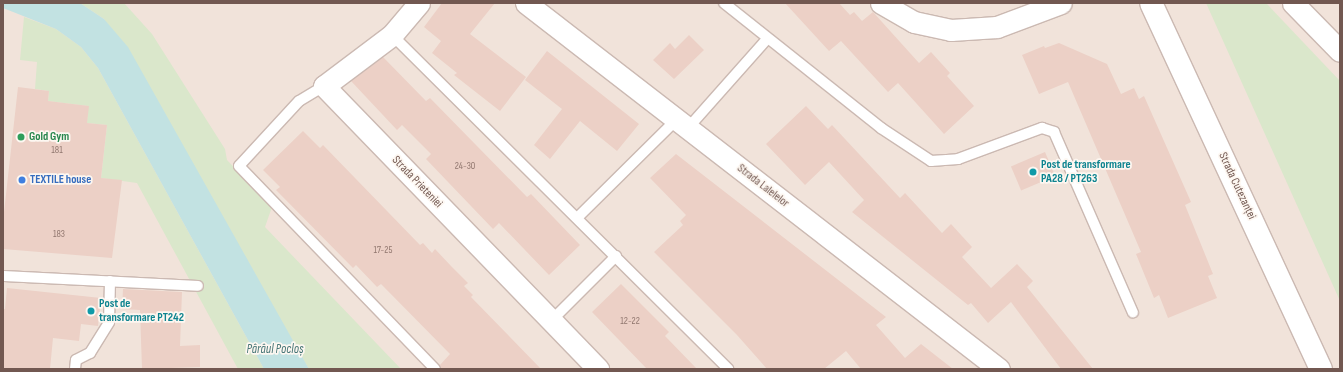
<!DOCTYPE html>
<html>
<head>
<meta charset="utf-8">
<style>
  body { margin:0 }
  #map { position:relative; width:1343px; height:372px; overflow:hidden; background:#faf2eb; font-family:"Sofia Sans Condensed",sans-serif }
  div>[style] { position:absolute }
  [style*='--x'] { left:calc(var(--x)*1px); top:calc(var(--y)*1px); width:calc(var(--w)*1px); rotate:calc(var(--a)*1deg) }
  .residential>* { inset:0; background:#f1e3da; transform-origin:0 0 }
  .green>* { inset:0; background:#dae7cb }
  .water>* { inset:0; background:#c2e2e2 }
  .building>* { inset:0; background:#ecd0c6; transform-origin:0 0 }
  .roads { filter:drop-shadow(1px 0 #cbb9b2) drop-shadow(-1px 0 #cbb9b2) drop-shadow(0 1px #cbb9b2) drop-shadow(0 -1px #cbb9b2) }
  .service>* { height:10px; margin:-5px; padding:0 5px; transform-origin:5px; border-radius:5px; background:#fff }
  .minor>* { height:21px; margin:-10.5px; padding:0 10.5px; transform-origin:10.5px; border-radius:10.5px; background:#fff }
  .tertiary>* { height:22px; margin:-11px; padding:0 11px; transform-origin:11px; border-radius:11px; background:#fff }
  .dots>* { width:11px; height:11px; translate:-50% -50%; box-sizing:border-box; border:2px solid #fdf7f1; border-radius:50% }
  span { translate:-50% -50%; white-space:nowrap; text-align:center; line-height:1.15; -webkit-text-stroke:3.5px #fdf7f1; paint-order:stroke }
  .number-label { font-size:10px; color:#90766e }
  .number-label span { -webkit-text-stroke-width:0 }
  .leisure-label { font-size:12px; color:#27864d; font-weight:700 }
  .left { translate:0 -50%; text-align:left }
  .culture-label { font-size:12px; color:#0d838f; font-weight:700 }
  .shop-label { font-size:12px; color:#366cbe; font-weight:700 }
  .street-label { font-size:12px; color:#725851 }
  .water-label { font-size:13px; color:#467576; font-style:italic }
  .frame { position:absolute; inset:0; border:4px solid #725851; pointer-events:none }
</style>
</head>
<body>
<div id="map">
  <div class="residential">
    <i style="left:3px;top:3px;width:1337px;height:366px"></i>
  </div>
  <div class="green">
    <i style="clip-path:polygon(80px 3px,124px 3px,152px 34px,225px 149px,227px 160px,272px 207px,265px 227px,401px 369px,309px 369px,104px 19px)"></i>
    <i style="clip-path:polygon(1206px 3px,1266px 3px,1340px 81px,1340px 301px)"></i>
    <i style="clip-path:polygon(24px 17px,56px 29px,81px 47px,98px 68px,264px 369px,238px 369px,137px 183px,101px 178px,107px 125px,87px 123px,88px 106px,48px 101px,49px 91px,35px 89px,37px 62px,20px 60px)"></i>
  </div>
  <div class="water">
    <i style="clip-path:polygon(3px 3px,80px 3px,104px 19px,128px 47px,309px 369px,264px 369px,98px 68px,81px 47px,56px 29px,3px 8px)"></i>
  </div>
  <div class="building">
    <i style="clip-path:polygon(442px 3px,495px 3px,470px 34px,526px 77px,500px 111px,454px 75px,457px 73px,432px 53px,441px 41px,424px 27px)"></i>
    <i style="clip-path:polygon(785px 3px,839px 3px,850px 15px,854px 12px,862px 21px,873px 12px,919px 63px,931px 52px,950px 73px,947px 76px,974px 106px,944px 134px,898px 83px,888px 92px,841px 41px,829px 51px)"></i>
    <i style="clip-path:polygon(689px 35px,704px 50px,674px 79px,653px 60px,670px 43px,675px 49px)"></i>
    <i style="clip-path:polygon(1059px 43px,1107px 64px,1121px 94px,1134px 88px,1139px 99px,1144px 96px,1191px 202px,1185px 205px,1213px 274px,1208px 276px,1217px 298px,1168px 318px,1159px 295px,1154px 298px,1136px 254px,1141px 252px,1068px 82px,1039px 94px,1022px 55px,1044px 46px,1045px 48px)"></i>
    <i style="clip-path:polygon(547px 51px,639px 124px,617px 151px,580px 121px,550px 159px,534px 145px,562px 109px,525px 80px)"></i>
    <i style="clip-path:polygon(383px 57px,426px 101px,430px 98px,527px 197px,531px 194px,580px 245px,549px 275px,499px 223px,493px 229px,426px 159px,431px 154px,402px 125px,397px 130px,351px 81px)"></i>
    <i style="clip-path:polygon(18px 87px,49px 91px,48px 101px,89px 106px,87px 123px,107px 125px,101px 178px,122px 180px,112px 258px,3px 249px,3px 221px)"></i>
    <i style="clip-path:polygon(806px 106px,828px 129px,832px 125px,900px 198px,905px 193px,942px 233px,951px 224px,972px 247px,962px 257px,991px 288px,1017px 264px,1033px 281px,1027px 287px,1093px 369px,1061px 369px,1011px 302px,988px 323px,971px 303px,968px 305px,852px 212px,864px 200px,829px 162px,805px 185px,766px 144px)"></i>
    <i style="clip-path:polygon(303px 131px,320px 148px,323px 145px,420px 245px,423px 243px,432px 253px,435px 249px,451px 266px,468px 283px,464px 286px,473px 295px,471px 297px,541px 369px,441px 369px,440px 365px,450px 354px,381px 284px,377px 287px,356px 265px,353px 268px,276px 190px,280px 187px,263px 170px)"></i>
    <i style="left:1045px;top:152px;width:26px;height:37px;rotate:67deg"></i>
    <i style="clip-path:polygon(676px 154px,886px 317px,876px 325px,905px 358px,921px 344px,953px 369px,861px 369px,846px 351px,824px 369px,767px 369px,737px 335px,654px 252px,683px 225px,680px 221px,686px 215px,650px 178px)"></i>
    <i style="clip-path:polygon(621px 284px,669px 332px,665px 336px,697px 369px,647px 369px,592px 312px)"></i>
    <i style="clip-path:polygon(7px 288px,101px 298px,98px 326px,81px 324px,79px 341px,53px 338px,50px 369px,3px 369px,3px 309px,5px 309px)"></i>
    <i style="clip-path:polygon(123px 289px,182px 292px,180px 346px,200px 345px,200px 367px,142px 369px,140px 310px,122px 309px)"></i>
  </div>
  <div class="roads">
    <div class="service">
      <i style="--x:724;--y:3;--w:201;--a:38.5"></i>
      <i style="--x:881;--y:128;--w:60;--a:33.4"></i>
      <i style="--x:931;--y:161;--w:27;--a:-4"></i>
      <i style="--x:958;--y:159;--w:90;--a:-20.3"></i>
      <i style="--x:1042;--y:128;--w:13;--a:18"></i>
      <i style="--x:1054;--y:132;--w:197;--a:66.4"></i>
      <i style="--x:392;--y:35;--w:474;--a:44.8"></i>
      <i style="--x:324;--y:86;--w:29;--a:149"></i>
      <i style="--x:299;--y:101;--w:88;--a:132.7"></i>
      <i style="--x:239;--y:166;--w:282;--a:46"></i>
      <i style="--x:688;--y:128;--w:119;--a:-48.4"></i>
      <i style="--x:577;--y:218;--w:141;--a:-44.7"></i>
      <i style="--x:3;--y:276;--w:195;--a:2.9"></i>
      <i style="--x:551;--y:321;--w:92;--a:-45"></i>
      <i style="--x:75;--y:369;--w:9;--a:-84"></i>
      <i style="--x:76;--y:360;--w:16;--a:-27"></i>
      <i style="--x:90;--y:353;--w:36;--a:-58"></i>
      <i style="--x:109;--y:322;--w:41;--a:-88.6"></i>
    </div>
    <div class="minor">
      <i style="--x:419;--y:3;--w:42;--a:130.2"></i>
      <i style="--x:392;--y:35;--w:85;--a:143.1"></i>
      <i style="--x:324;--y:86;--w:394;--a:45.9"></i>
      <i style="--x:526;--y:3;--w:598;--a:37.73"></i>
      <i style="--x:881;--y:3;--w:38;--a:30"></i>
      <i style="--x:914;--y:22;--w:38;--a:12"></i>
      <i style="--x:951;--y:30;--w:46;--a:-3.7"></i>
      <i style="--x:997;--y:27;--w:68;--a:-20.6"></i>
      <i style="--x:1293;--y:3;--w:67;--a:45.6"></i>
    </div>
    <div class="tertiary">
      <i style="--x:1151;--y:3;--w:404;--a:65.1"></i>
    </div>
  </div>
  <div class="dots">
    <i style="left:21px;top:137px;background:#2e9e5b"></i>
    <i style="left:1033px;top:172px;background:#0f9aa8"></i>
    <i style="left:22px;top:180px;background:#3f7fe0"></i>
    <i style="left:91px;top:311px;background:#0f9aa8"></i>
  </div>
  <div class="number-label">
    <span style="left:57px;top:151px">181</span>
    <span style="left:465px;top:167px">24-30</span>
    <span style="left:59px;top:235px">183</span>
    <span style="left:383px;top:251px">17-25</span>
    <span style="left:630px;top:322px">12-22</span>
  </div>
  <div class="leisure-label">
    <span class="left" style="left:29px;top:137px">Gold Gym</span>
  </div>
  <div class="culture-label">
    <span class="left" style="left:1041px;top:172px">Post de transformare<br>PA28 / PT263</span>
    <span class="left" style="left:99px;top:311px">Post de<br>transformare PT242</span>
  </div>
  <div class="shop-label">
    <span class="left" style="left:30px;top:180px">TEXTILE house</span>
  </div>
  <div class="street-label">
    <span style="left:417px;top:182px;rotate:46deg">Strada Prieteniei</span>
    <span style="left:763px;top:186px;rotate:38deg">Strada Lalelelor</span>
    <span style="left:1237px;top:186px;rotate:65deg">Strada Cutezanței</span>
  </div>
  <div class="water-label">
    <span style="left:275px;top:349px">Pârâul Pocloș</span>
  </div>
  <div class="frame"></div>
</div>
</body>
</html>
